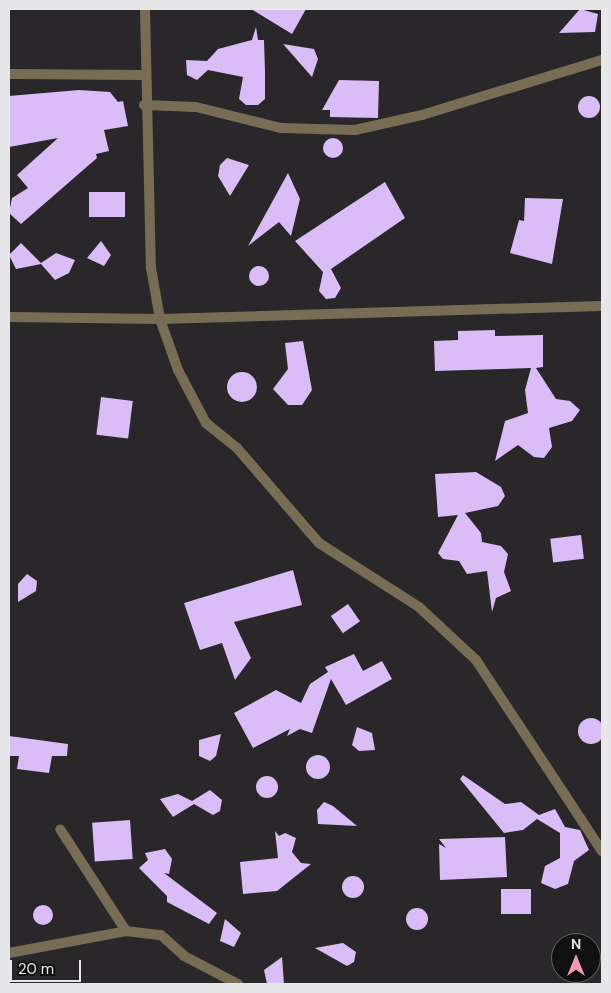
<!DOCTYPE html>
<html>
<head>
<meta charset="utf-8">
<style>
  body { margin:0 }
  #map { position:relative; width:611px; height:993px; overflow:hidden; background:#29272a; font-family:"DM Sans",sans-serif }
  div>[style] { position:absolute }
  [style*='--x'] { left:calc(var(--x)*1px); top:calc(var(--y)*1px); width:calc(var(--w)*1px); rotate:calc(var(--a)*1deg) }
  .building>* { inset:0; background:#dabcf7; transform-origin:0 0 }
  .round { border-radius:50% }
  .minor>* { height:10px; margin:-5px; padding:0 5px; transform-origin:5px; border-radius:5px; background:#796c55 }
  span { translate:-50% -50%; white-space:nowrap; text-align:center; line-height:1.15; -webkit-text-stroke:5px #111112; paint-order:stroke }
  .frame { position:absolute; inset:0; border:10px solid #e7e6e8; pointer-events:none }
  .north { position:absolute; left:551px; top:933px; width:50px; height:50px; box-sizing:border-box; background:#111112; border:1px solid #676668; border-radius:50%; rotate:0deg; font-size:14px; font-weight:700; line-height:20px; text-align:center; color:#e7e6e8 }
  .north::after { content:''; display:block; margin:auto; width:18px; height:22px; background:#f29aaf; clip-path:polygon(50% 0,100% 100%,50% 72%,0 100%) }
  .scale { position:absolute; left:10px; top:960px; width:71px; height:22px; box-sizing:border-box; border:2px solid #e7e6e8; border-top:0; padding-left:6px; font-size:15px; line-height:18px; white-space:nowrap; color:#e7e6e8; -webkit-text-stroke:4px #111112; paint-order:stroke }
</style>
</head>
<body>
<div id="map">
  <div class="building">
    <i style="clip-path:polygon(251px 9px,306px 9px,292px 34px)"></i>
    <i style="clip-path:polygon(580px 9px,598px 14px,595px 32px,559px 33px)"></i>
    <i style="clip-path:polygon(256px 27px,258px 40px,264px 40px,265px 71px,265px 99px,258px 105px,246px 105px,239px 99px,243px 77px,208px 70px,197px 80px,187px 75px,186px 60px,207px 61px,218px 49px,252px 40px)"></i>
    <i style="clip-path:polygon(283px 44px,314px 49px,318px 59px,312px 77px)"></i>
    <i style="clip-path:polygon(339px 80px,379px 81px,378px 118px,330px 117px,330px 110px,322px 110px)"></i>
    <i style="clip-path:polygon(79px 90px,110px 92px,118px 102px,123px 101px,128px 126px,104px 130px,109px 151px,96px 154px,97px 158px,21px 224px,9px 213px,12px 198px,28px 188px,17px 175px,58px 138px,9px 147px,9px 96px)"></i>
    <i class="round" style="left:578px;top:96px;width:22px;height:22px"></i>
    <i class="round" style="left:323px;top:138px;width:20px;height:20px"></i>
    <i style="clip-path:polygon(227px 158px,249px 165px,230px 196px,218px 176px,220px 165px)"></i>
    <i style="clip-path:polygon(288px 173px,300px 199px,291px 236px,279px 222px,248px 246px)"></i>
    <i style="clip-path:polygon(385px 182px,405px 218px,331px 269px,341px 288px,335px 298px,326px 299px,319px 291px,323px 272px,295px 241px)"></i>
    <i style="left:125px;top:192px;width:25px;height:36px;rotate:90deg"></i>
    <i style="clip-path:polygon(525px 198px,563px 199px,552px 264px,510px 253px,519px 220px,524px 221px)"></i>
    <i style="clip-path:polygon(101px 241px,111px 255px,104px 266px,87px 258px)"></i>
    <i style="clip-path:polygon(21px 243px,41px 263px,56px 253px,75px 260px,69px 273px,55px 280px,41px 264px,16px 269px,9px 255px)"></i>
    <i class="round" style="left:249px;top:266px;width:20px;height:20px"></i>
    <i style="clip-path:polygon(495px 330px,495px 336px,543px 335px,543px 367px,536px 368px,556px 399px,570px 401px,580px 410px,572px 421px,549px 428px,552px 447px,544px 458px,534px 457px,518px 445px,495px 461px,505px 421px,528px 413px,525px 390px,531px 368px,435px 371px,434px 341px,458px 340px,458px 331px)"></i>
    <i style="clip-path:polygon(303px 341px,312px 390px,302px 405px,288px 405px,273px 389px,288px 369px,285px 343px)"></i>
    <i class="round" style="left:227px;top:372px;width:30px;height:30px"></i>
    <i style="left:101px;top:397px;width:32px;height:38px;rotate:7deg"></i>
    <i style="clip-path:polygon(476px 472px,501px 487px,505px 496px,498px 506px,465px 513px,481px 533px,482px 542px,501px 546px,508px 554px,504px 572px,511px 591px,496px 598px,492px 612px,487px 571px,467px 574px,459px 561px,443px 559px,438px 553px,458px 515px,438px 517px,435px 474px)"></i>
    <i style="left:581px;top:535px;width:24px;height:31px;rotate:83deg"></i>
    <i style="clip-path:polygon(293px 570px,302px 605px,234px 622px,251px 658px,235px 680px,222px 643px,200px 650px,184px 603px)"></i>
    <i style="clip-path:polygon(27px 574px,37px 581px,36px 591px,18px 602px,18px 584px)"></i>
    <i style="left:348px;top:604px;width:21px;height:21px;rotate:55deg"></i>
    <i style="clip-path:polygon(354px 654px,363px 671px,382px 661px,392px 679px,346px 705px,331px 679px,312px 733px,300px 729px,287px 736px,290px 729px,253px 748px,234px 713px,276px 690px,301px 703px,310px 684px,328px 672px,325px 667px)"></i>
    <i class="round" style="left:578px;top:718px;width:26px;height:26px"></i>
    <i style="clip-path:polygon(357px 727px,372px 733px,375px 750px,359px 751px,352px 745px)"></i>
    <i style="clip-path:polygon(221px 734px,216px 756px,210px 761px,199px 756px,199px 740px)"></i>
    <i style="clip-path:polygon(9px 736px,68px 744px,67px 756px,52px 756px,49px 773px,17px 769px,19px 756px,9px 756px)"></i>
    <i class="round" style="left:306px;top:755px;width:24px;height:24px"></i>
    <i style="clip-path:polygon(463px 775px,505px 804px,521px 802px,539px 815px,555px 809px,565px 827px,580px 830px,589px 850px,574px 861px,568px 884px,555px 889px,541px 883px,545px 866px,560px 858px,560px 833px,537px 819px,523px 830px,504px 833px,460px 779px)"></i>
    <i class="round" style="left:256px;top:776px;width:22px;height:22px"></i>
    <i style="clip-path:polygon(210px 790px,222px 800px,220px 811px,213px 815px,194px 804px,173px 817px,160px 799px,178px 794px,192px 801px)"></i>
    <i style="clip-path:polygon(324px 802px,333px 806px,357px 826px,318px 824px,317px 810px)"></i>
    <i style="left:130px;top:820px;width:39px;height:38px;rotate:86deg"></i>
    <i style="clip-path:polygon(275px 831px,279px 836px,285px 833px,296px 838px,292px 852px,301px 863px,311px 864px,277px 891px,243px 894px,240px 862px,278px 858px)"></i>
    <i style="clip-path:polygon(505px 837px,507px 877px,440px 880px,439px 844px,446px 848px,439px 839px)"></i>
    <i style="clip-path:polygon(165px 849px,172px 859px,169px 874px,164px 873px,217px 913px,209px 924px,167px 902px,167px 896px,139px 868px,148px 860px,145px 853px)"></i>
    <i class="round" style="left:342px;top:876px;width:22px;height:22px"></i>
    <i style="left:501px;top:889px;width:30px;height:25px"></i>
    <i class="round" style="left:33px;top:905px;width:20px;height:20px"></i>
    <i class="round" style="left:406px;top:908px;width:22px;height:22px"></i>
    <i style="clip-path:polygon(225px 919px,241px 933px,234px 947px,220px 941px)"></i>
    <i style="clip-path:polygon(343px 943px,356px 952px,354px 962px,347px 966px,315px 948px)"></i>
    <i style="clip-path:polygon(282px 957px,284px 984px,267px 984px,264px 970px)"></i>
  </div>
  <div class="minor">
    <i style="--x:145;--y:9;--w:259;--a:88.7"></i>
    <i style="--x:151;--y:268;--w:52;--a:80"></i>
    <i style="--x:160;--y:319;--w:54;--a:70.6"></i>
    <i style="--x:178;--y:370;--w:60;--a:62.2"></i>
    <i style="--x:206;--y:423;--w:40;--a:39"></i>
    <i style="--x:237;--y:448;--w:125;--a:49.2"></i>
    <i style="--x:319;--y:543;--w:119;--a:32.6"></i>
    <i style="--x:419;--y:607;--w:78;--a:42.9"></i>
    <i style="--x:476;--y:660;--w:229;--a:56.6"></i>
    <i style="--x:9;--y:74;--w:135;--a:0.4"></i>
    <i style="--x:144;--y:105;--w:52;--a:2.2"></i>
    <i style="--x:196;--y:107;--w:88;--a:13.9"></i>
    <i style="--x:281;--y:128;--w:74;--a:1.5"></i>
    <i style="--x:355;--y:130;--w:69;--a:-12.6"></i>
    <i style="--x:422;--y:115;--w:188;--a:-17"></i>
    <i style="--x:9;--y:317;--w:151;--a:0.8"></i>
    <i style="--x:160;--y:319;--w:442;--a:-1.7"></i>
    <i style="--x:126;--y:931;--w:35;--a:7"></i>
    <i style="--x:161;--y:935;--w:31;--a:42"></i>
    <i style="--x:184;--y:956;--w:61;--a:27.4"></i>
    <i style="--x:9;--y:953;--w:119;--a:-10.6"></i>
    <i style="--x:126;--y:931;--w:121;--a:-122.9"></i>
  </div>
  <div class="frame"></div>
  <div class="north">N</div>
  <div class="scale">20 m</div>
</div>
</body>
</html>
